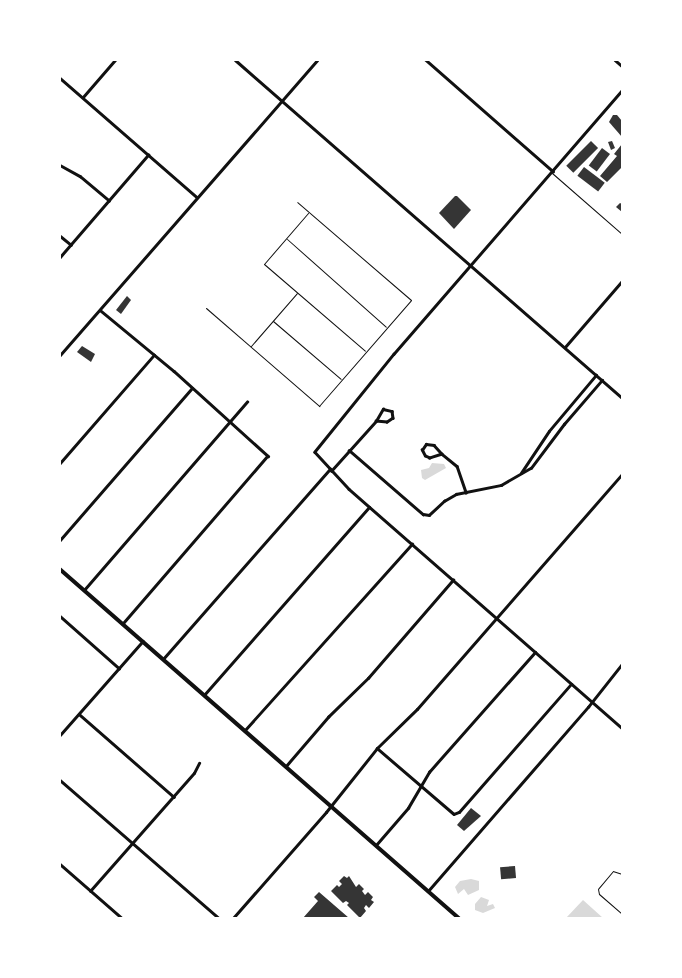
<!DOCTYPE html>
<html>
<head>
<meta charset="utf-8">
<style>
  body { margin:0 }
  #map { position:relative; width:682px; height:978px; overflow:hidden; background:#fff; font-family:"Alegreya Sans",sans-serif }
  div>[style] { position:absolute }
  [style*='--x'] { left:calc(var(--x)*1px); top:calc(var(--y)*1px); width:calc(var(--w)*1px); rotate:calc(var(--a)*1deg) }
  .water>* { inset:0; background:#d9d9d9 }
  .building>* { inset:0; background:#353535; transform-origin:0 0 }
  .service>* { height:1px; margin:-0.5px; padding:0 0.5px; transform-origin:0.5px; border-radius:0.5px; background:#111 }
  .minor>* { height:2.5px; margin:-1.25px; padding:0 1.25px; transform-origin:1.25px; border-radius:1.25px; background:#111 }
  .tertiary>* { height:3px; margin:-1.5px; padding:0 1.5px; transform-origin:1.5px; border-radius:1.5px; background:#111 }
  .secondary>* { height:3px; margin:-1.5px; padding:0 1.5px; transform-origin:1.5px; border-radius:1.5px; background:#111 }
  .primary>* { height:3.5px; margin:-1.75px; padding:0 1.75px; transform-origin:1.75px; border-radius:1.75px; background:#111 }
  span { translate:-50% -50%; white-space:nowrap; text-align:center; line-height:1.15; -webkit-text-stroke:4px #fff; paint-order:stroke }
  .frame { position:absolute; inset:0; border:61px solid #fff; pointer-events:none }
</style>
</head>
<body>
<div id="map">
  <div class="water">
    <i style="clip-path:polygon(432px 463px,444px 464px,446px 468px,425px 480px,422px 478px,421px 470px,429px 468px)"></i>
    <i style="clip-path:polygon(471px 879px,479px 881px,479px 890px,468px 895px,464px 889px,458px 894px,455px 887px,460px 881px)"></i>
    <i style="clip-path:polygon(481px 897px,489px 900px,487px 906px,493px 904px,495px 908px,483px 913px,475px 910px,475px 904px)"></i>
    <i style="clip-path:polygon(583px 900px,603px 918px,566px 918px)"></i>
  </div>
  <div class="building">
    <i style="clip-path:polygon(613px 115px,617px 115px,622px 121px,622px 137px,609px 122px)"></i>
    <i style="left:591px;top:141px;width:10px;height:35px;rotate:45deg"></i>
    <i style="clip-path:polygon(612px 141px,615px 148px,611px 150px,608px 142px)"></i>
    <i style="clip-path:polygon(622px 144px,622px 167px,607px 182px,600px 176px,617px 156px,614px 154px)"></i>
    <i style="left:602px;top:148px;width:10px;height:22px;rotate:37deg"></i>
    <i style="left:584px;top:167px;width:26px;height:11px;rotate:37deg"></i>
    <i style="clip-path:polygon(455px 196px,457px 196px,471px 210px,454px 229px,439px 213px)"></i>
    <i style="clip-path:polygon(620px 203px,622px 204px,622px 212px,616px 207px)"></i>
    <i style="clip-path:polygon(127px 296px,131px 300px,121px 314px,116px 310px)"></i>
    <i style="clip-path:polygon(82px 346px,95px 354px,91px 362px,77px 352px)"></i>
    <i style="clip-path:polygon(471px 808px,481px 816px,464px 831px,457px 825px)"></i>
    <i style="left:515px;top:866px;width:12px;height:15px;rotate:85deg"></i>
    <i style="clip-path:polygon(344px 876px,347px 878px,349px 876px,356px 887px,359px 884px,364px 889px,362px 891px,365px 895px,368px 892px,373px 897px,371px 900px,374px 902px,369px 908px,366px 905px,364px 908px,366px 911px,360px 918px,347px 905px,349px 903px,346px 901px,343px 903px,331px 891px,337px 885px,339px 887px,342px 884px,339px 881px)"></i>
    <i style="clip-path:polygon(319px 892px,349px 918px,303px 918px,318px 901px,314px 897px)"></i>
  </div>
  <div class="service">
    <i style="--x:552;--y:173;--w:93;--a:41.1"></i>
    <i style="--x:308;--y:213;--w:67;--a:130.8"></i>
    <i style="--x:264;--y:264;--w:133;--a:40.7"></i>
    <i style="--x:287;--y:239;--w:132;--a:41.6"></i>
    <i style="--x:206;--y:308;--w:150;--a:40.9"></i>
    <i style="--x:319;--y:406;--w:140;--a:-49"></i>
    <i style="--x:411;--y:300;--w:150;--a:-139.3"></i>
    <i style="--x:273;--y:321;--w:89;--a:40.5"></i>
    <i style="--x:251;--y:346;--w:70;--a:-49"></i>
    <i style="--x:622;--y:874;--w:9;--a:-162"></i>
    <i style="--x:613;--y:871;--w:23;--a:130"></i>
    <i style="--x:598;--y:889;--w:5;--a:79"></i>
    <i style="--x:599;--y:894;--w:30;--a:41"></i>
  </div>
  <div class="minor">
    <i style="--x:426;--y:60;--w:169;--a:41.2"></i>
    <i style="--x:615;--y:60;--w:9;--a:41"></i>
    <i style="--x:60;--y:78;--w:181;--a:41"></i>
    <i style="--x:622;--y:91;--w:348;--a:130.9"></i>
    <i style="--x:394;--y:354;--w:126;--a:128.9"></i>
    <i style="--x:315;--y:452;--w:50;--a:47.4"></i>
    <i style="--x:349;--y:489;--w:363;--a:41.2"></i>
    <i style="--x:83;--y:97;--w:49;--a:-49.1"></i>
    <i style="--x:60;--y:165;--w:23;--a:29"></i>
    <i style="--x:80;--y:176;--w:38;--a:40"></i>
    <i style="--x:60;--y:257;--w:135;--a:-49.2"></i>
    <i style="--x:100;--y:310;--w:96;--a:39.5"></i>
    <i style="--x:174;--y:371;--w:127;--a:42.1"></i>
    <i style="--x:268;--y:456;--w:222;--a:130.8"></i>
    <i style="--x:565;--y:347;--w:87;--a:-49.2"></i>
    <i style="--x:383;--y:409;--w:9;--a:13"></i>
    <i style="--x:392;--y:411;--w:7;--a:82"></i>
    <i style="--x:393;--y:418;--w:7;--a:146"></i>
    <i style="--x:387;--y:422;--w:11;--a:-175"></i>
    <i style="--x:376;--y:421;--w:14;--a:-60"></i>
    <i style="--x:426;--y:444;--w:8;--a:7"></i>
    <i style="--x:434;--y:445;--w:12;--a:48"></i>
    <i style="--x:442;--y:454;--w:13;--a:162"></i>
    <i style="--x:430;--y:458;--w:5;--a:-158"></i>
    <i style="--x:425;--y:456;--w:7;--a:-117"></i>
    <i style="--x:422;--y:450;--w:7;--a:-56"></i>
    <i style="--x:349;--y:450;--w:98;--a:40.9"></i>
    <i style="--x:423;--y:514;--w:6;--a:9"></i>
    <i style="--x:429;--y:515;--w:21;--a:-43"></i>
    <i style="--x:444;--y:501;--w:14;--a:-30"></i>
    <i style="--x:456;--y:494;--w:46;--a:-11.3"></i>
    <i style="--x:501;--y:485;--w:34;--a:-30"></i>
    <i style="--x:531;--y:468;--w:55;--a:-53.1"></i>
    <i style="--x:564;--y:424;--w:58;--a:-49.2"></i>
    <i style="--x:442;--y:454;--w:19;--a:39"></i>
    <i style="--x:457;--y:466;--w:28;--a:71"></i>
    <i style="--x:60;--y:463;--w:143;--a:-49"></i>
    <i style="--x:331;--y:471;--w:67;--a:-48"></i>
    <i style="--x:521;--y:473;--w:50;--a:-56.3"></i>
    <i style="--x:549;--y:431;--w:73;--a:-50"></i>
    <i style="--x:60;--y:540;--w:201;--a:-49"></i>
    <i style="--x:84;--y:590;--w:249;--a:-49.1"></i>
    <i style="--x:60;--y:616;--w:79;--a:41.4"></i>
    <i style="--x:163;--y:659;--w:253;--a:-48.7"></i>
    <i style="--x:204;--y:695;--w:250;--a:-48.7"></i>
    <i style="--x:79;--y:714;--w:126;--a:41.1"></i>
    <i style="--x:245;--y:730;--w:250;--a:-48.1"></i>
    <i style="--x:60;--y:735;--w:125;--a:-48.6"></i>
    <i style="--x:377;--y:748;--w:101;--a:40.6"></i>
    <i style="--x:454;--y:814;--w:5;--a:-22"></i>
    <i style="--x:459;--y:812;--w:170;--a:-48.8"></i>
    <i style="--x:286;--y:766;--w:65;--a:-49.4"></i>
    <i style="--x:328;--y:717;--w:56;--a:-44.3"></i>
    <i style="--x:368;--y:678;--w:130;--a:-49.1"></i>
    <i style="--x:60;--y:780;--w:211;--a:41"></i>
    <i style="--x:376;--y:845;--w:49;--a:-49.1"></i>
    <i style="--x:408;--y:808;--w:42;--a:-59.7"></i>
    <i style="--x:429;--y:772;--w:160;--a:-48.5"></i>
    <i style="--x:60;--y:864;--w:82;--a:41.1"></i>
    <i style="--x:90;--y:891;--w:157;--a:-48.6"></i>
    <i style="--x:194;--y:773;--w:11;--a:-63"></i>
    <i style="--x:428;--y:891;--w:244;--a:-49"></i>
    <i style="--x:588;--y:707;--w:55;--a:-51.7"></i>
  </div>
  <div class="tertiary">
    <i style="--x:235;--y:60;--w:514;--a:41.13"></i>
    <i style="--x:60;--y:236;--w:14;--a:39"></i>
    <i style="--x:233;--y:918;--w:141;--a:-48.7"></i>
    <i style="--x:326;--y:812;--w:82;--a:-51.4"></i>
    <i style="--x:377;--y:748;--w:56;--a:-44.3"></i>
    <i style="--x:417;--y:709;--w:312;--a:-48.9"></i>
  </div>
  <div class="secondary">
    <i style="--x:60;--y:355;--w:391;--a:-48.9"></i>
  </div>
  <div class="primary">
    <i style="--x:60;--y:569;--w:530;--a:41.18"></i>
  </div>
  <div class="frame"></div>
</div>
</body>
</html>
